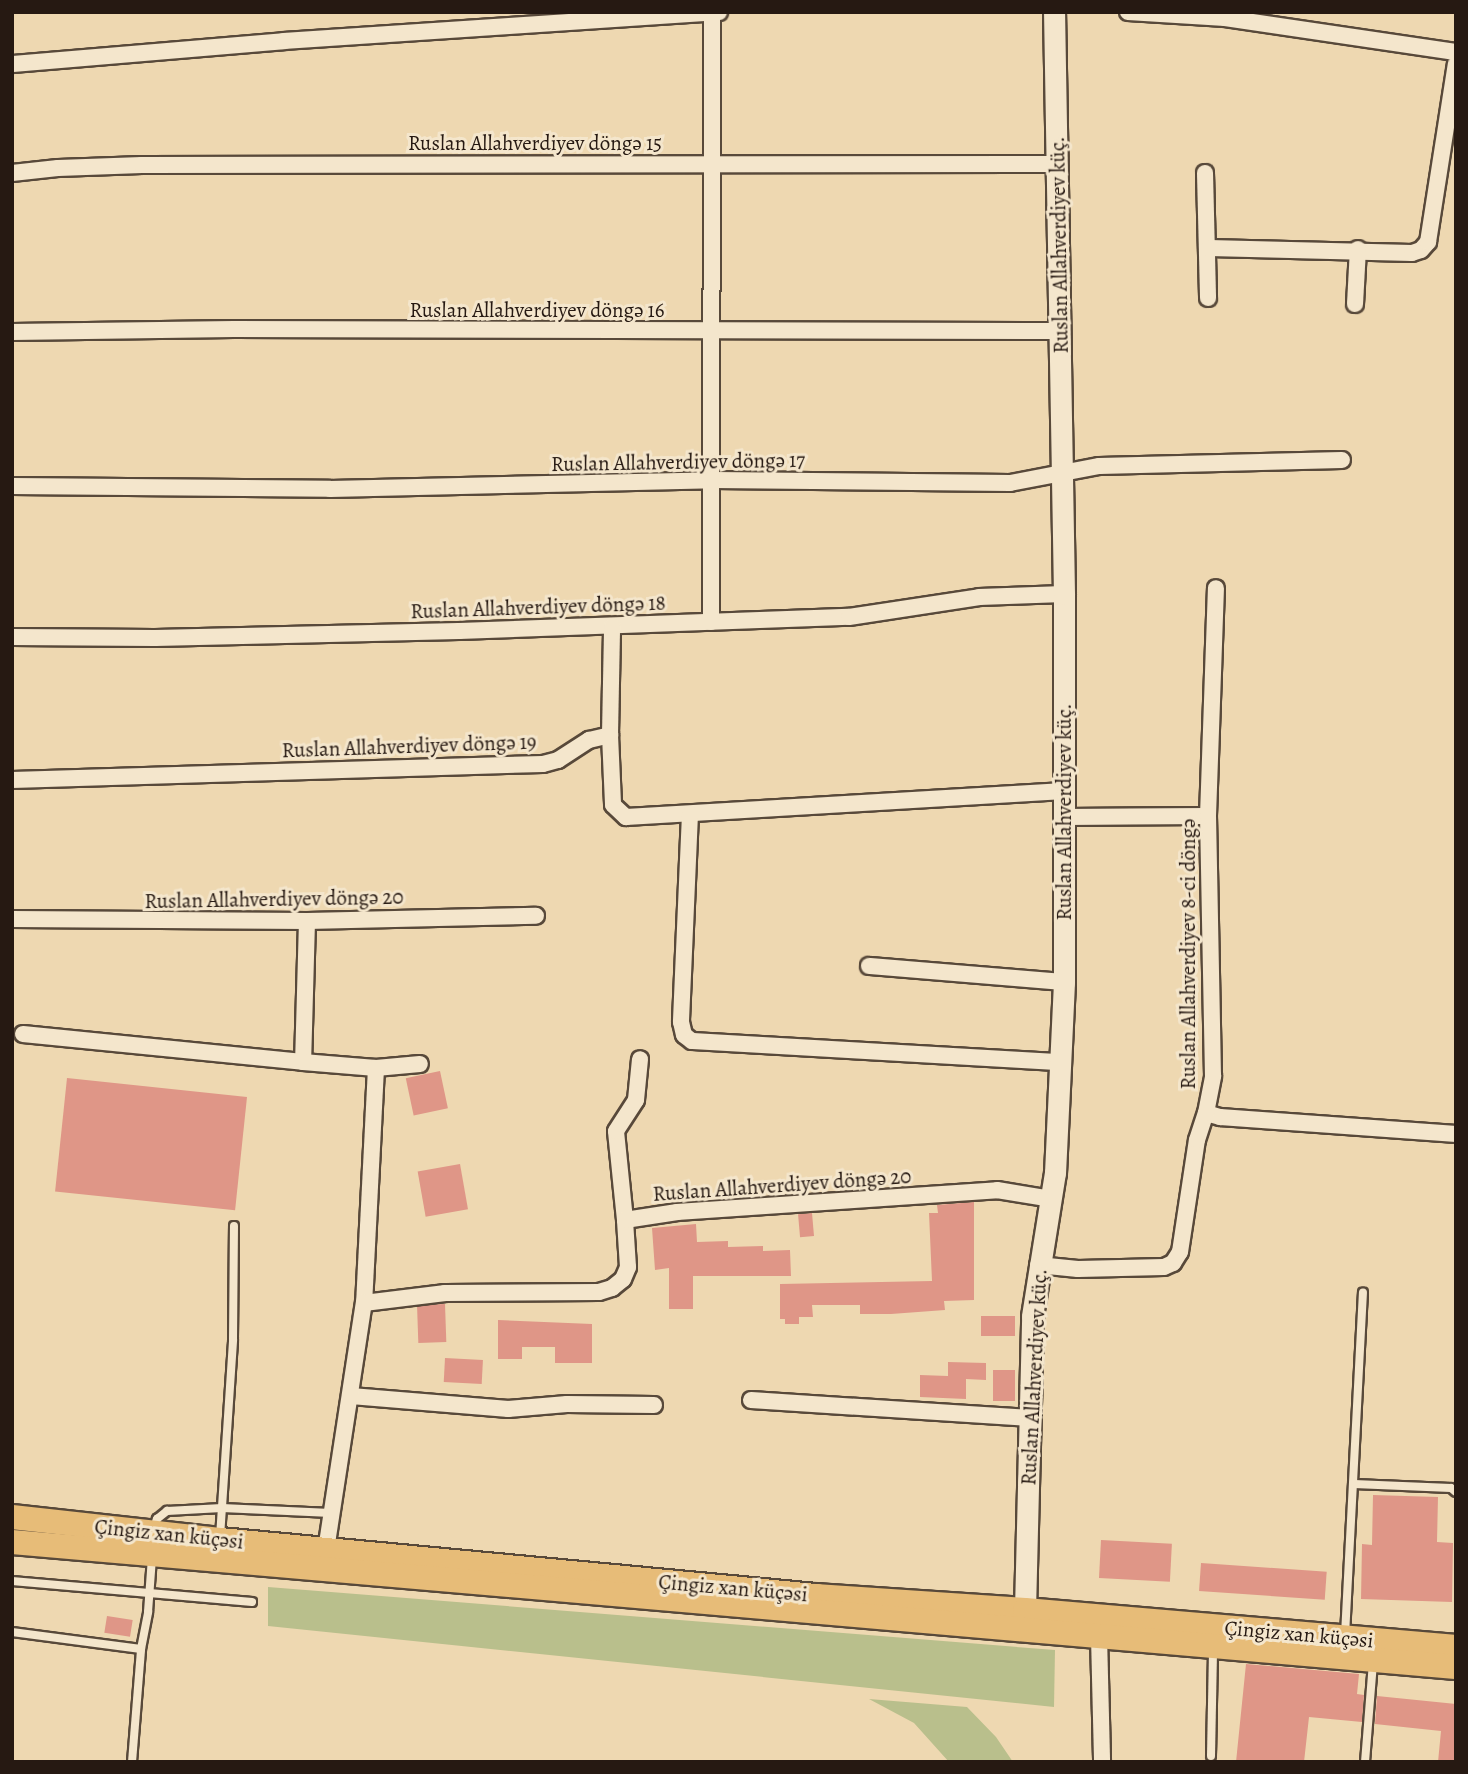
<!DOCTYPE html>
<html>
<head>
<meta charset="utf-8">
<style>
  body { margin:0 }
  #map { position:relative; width:1468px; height:1774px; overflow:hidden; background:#eed8b1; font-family:Alegreya,serif }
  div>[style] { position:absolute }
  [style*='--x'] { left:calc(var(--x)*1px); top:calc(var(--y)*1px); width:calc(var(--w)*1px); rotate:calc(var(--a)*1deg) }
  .green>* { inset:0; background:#b9bf8c }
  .building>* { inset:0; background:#df9687; transform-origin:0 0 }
  .roads { filter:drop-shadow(2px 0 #58493a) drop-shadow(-2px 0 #58493a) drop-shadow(0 2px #58493a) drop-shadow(0 -2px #58493a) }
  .lane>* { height:8px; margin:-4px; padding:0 4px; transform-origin:4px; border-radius:4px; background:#f4e6cc }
  .street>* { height:16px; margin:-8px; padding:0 8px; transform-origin:8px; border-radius:8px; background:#f4e6cc }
  .secondary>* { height:21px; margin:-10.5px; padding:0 10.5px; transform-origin:10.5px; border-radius:10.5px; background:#f4e6cc }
  .primary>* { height:24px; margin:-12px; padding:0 12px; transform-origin:12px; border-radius:12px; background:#e7bc78 }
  span { translate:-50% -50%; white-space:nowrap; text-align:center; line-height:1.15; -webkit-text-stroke:6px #f4e6cc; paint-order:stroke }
  .street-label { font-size:21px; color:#261912 }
  .frame { position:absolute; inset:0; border:14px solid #261912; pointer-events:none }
</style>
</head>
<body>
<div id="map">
  <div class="green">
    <i style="clip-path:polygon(268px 1587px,1055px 1650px,1054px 1707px,268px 1626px)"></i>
    <i style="clip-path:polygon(869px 1699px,967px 1707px,996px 1737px,1013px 1762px,949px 1762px,914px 1723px)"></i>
  </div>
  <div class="building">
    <i style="left:440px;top:1071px;width:38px;height:35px;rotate:78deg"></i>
    <i style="left:67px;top:1078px;width:181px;height:114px;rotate:6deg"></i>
    <i style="left:460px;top:1164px;width:46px;height:43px;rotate:80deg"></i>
    <i style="clip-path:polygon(974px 1202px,974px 1300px,944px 1301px,945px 1310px,891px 1314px,860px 1314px,860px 1305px,812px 1305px,813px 1317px,799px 1317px,799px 1324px,785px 1324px,785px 1319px,780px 1319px,780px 1284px,932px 1281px,929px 1213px,938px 1213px,937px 1205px)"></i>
    <i style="left:812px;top:1213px;width:23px;height:14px;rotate:85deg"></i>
    <i style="clip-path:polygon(696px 1224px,697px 1242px,728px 1241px,728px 1247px,763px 1246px,763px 1251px,790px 1250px,791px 1276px,693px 1276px,693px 1309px,669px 1309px,669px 1268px,655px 1270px,652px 1228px)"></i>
    <i style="left:445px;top:1304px;width:38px;height:28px;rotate:88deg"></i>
    <i style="left:981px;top:1316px;width:34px;height:20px"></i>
    <i style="clip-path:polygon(498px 1320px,592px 1324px,592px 1363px,555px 1363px,555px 1347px,522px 1347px,522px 1359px,498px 1359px)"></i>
    <i style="left:445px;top:1358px;width:38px;height:24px;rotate:3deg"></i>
    <i style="clip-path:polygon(948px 1362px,986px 1363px,986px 1380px,966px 1379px,966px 1399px,920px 1397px,920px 1375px,948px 1376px)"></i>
    <i style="left:993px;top:1370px;width:22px;height:31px"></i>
    <i style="clip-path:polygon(1373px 1495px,1438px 1497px,1437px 1542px,1453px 1543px,1452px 1602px,1361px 1599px,1362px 1544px,1372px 1545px)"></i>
    <i style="left:1101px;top:1540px;width:71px;height:38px;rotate:3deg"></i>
    <i style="left:1201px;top:1563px;width:126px;height:28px;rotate:4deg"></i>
    <i style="left:107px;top:1616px;width:26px;height:17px;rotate:9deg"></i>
    <i style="clip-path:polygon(1246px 1664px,1359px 1674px,1357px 1694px,1364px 1695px,1362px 1722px,1309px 1717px,1304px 1762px,1236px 1762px)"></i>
    <i style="clip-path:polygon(1377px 1696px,1456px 1704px,1456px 1762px,1438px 1762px,1441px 1731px,1375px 1724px)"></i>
  </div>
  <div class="roads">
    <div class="lane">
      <i style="--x:1354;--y:1484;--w:97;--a:2.4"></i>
      <i style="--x:1451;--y:1488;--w:6;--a:39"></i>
      <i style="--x:153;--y:1531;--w:13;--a:-72"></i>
      <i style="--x:157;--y:1519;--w:13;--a:-39"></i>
      <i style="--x:167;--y:1511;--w:55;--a:-3.1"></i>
      <i style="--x:222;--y:1508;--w:109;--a:2.6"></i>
      <i style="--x:220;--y:1537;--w:198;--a:-86.2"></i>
      <i style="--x:233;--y:1339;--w:113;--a:-89.5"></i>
      <i style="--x:12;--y:1581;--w:241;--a:5"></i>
      <i style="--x:12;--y:1632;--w:130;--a:7.5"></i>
      <i style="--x:141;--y:1649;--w:38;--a:-79"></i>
      <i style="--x:148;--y:1612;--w:54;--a:-85.8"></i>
      <i style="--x:1345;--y:1635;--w:343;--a:-87"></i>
      <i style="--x:1211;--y:1756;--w:108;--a:-88.9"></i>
      <i style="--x:132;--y:1762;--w:113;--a:-85.4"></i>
      <i style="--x:1365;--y:1762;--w:99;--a:-85.4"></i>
    </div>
    <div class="street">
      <i style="--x:1128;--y:12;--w:97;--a:3.5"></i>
      <i style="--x:1225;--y:18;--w:233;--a:8.4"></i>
      <i style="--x:12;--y:64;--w:273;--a:-4.8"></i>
      <i style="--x:284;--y:41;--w:436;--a:-3.8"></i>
      <i style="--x:12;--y:173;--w:46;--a:-6.2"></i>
      <i style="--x:58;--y:168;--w:84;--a:-2"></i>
      <i style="--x:142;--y:165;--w:915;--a:-0.06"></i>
      <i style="--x:1205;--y:173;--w:125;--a:88.6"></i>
      <i style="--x:1209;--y:248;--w:203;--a:1.4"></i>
      <i style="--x:1412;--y:253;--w:9;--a:-18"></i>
      <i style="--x:1421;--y:250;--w:11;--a:-49"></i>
      <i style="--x:1428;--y:242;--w:180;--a:-81.1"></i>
      <i style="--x:1355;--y:304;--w:55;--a:-86.9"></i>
      <i style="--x:12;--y:332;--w:222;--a:-0.8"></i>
      <i style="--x:234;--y:329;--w:827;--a:0.14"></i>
      <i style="--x:12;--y:486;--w:318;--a:0.5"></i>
      <i style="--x:330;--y:489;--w:384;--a:-1.3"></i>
      <i style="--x:714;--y:480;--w:296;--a:0.6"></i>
      <i style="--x:1010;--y:483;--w:91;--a:-10.8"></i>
      <i style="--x:1099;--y:466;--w:243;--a:-1.4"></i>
      <i style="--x:711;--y:622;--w:609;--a:-89.91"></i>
      <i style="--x:12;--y:637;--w:143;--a:0.4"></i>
      <i style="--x:155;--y:638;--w:304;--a:-1.3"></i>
      <i style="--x:459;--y:631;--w:390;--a:-2.1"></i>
      <i style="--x:849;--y:617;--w:132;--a:-8.7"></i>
      <i style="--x:979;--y:597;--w:85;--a:-2"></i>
      <i style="--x:610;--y:735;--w:109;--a:-88.9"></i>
      <i style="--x:12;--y:780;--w:531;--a:-1.73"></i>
      <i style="--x:543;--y:764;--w:16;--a:-15"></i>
      <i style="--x:558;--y:760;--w:37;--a:-33"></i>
      <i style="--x:589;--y:740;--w:22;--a:-13"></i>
      <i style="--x:610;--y:735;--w:70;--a:87.5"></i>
      <i style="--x:613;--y:805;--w:18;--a:43"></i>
      <i style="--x:626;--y:817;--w:439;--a:-3.4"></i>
      <i style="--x:690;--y:814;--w:208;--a:92.5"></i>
      <i style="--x:681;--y:1022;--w:13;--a:77"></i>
      <i style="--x:684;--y:1035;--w:10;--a:37"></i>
      <i style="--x:692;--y:1041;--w:370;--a:3.3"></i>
      <i style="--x:1065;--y:817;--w:143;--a:-0.4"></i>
      <i style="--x:12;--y:919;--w:295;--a:0.4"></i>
      <i style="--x:307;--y:921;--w:229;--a:-1.3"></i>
      <i style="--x:307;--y:921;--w:141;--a:91.6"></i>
      <i style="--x:303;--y:1062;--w:73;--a:4.7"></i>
      <i style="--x:376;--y:1068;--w:235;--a:92.9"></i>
      <i style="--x:869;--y:966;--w:196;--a:4.7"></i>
      <i style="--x:23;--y:1034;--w:281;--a:5.7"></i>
      <i style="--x:376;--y:1068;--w:44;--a:-5.2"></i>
      <i style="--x:1206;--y:1113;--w:15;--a:16"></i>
      <i style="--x:1220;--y:1117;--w:237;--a:4.1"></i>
      <i style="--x:625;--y:1220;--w:89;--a:-95.8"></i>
      <i style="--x:616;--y:1131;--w:37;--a:-57"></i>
      <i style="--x:636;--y:1100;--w:41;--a:-84.4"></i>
      <i style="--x:1038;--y:1265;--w:40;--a:5.7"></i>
      <i style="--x:1078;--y:1269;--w:86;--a:-1.3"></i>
      <i style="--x:1164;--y:1267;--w:10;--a:-24"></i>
      <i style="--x:1173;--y:1263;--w:13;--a:-58"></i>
      <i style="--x:1180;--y:1252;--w:113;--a:-81.4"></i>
      <i style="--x:1197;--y:1140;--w:28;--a:-72"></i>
      <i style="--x:1206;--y:1113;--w:38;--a:-79"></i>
      <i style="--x:1213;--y:1076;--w:260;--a:-91.1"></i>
      <i style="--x:1208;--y:816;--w:228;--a:-88"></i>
      <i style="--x:351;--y:1396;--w:158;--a:4.7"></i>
      <i style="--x:508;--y:1409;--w:59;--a:-4.8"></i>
      <i style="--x:567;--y:1404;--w:87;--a:0.7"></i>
      <i style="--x:751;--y:1400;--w:280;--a:3.7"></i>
      <i style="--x:326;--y:1550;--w:250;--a:-81.3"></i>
      <i style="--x:364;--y:1303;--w:82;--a:-7"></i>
      <i style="--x:445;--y:1293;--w:154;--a:-0.4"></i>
      <i style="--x:599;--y:1292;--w:14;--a:-17"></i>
      <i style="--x:612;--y:1288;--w:14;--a:-39"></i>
      <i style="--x:623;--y:1279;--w:13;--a:-67"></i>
      <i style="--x:628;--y:1267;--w:47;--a:-93.7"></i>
      <i style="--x:625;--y:1220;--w:53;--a:-8.7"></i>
      <i style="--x:677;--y:1212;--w:321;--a:-3.9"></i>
      <i style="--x:997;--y:1190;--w:56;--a:9.3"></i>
      <i style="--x:1099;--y:1636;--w:126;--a:88.6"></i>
    </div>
    <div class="secondary">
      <i style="--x:1025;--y:1610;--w:294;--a:-88.6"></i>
      <i style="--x:1032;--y:1316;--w:145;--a:-80.9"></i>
      <i style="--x:1055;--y:1173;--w:191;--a:-87.3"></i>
      <i style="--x:1064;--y:982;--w:388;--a:-90"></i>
      <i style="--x:1064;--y:594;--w:582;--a:-90.98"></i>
    </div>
    <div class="primary">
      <i style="--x:12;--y:1517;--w:209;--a:6.3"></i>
      <i style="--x:220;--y:1540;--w:599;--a:5.37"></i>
      <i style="--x:816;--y:1596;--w:209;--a:3.8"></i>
      <i style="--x:1025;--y:1610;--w:433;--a:4.9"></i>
      <i style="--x:12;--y:1542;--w:1449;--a:4.95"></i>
    </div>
  </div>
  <div class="street-label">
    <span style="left:535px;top:143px">Ruslan Allahverdiyev döngə 15</span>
    <span style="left:1059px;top:245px;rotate:-91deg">Ruslan Allahverdiyev küç.</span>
    <span style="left:537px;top:310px">Ruslan Allahverdiyev döngə 16</span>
    <span style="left:678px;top:462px;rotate:-1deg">Ruslan Allahverdiyev döngə 17</span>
    <span style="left:538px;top:607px;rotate:-2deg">Ruslan Allahverdiyev döngə 18</span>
    <span style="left:409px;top:746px;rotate:-2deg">Ruslan Allahverdiyev döngə 19</span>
    <span style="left:1064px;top:812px;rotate:-90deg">Ruslan Allahverdiyev küç.</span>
    <span style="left:274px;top:899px;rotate:-1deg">Ruslan Allahverdiyev döngə 20</span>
    <span style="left:1188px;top:954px;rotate:-90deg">Ruslan Allahverdiyev 8-ci döngə</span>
    <span style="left:782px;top:1185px;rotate:-4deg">Ruslan Allahverdiyev döngə 20</span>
    <span style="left:1034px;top:1377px;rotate:-87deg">Ruslan Allahverdiyev küç.</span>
    <span style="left:169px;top:1534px;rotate:6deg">Çingiz xan küçəsi</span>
    <span style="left:733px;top:1588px;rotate:5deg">Çingiz xan küçəsi</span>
    <span style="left:1299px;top:1634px;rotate:5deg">Çingiz xan küçəsi</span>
  </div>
  <div class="frame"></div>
</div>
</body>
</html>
